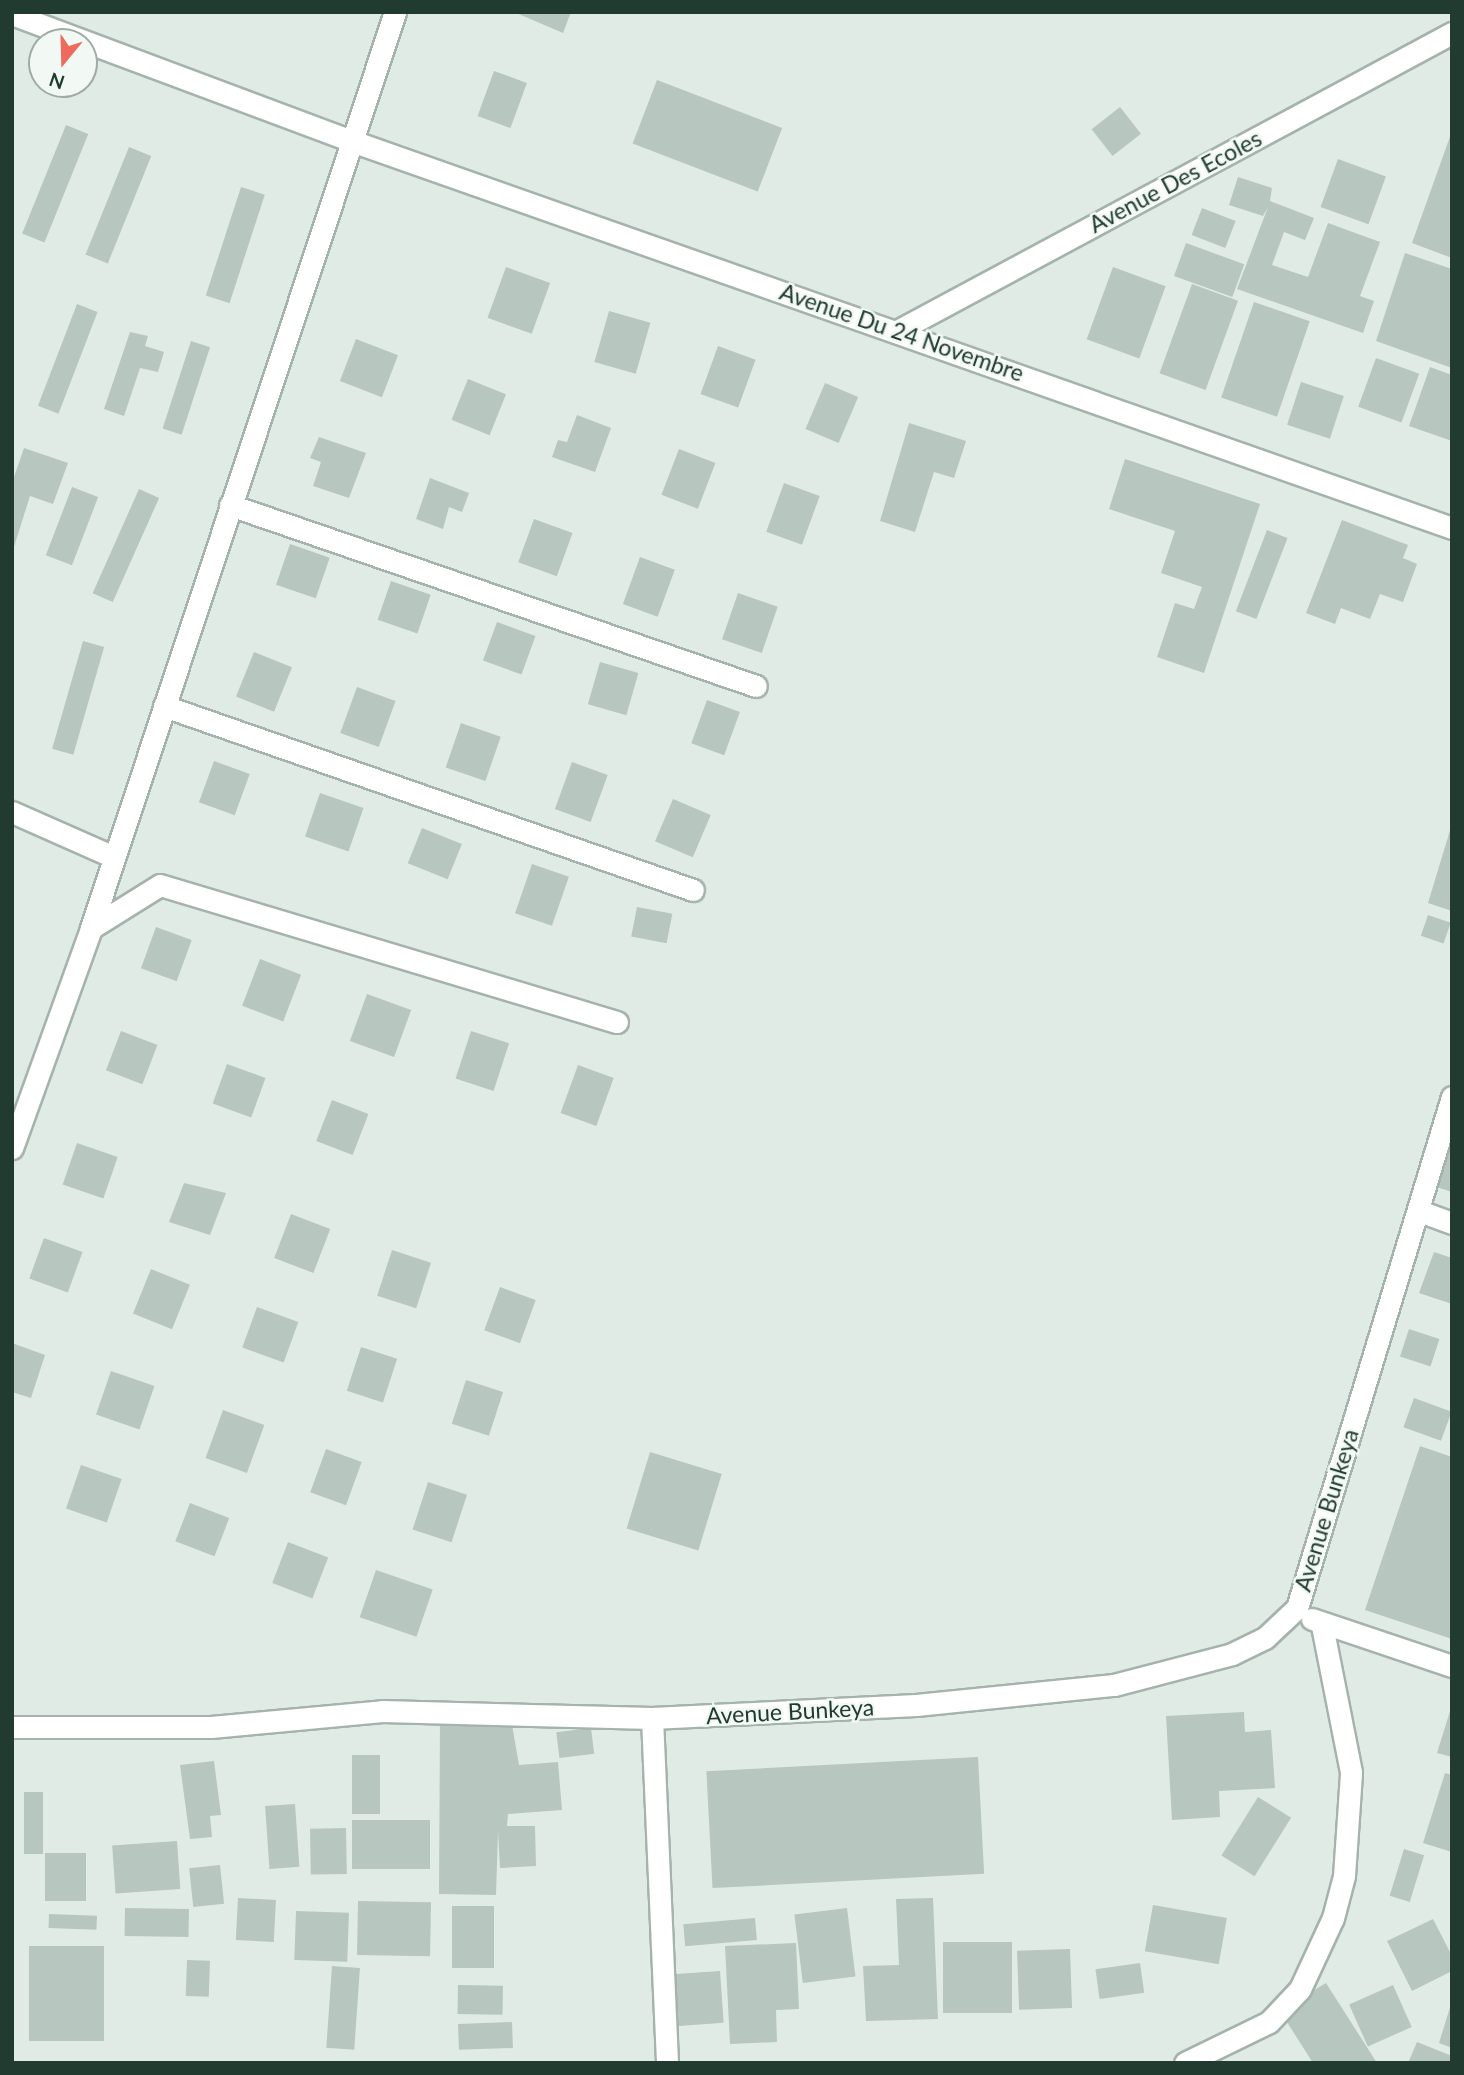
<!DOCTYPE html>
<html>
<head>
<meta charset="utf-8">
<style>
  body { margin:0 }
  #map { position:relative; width:1464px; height:2075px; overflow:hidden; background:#e1ebe5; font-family:Lato,sans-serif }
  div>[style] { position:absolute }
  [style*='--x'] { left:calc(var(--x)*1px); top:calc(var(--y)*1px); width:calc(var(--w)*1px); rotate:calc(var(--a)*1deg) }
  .building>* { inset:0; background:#b7c6be; transform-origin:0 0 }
  .roads { filter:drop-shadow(2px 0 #a4b3ab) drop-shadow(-2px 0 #a4b3ab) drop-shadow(0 2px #a4b3ab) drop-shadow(0 -2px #a4b3ab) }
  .minor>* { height:21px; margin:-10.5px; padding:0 10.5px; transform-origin:10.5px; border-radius:10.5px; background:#fff }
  span { translate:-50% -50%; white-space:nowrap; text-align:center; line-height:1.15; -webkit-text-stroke:5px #f2f8f4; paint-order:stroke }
  .street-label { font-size:23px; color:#223b30 }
  .frame { position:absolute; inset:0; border:14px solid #223b30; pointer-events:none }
  .north { position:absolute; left:28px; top:28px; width:70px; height:70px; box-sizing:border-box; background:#f2f8f4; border:2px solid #9faca6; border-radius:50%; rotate:199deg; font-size:19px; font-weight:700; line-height:28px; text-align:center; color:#223b30 }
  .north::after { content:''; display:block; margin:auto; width:24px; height:32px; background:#ec6a5e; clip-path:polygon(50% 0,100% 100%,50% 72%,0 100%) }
</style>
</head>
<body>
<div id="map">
  <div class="building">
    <i style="clip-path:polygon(514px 12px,571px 12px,563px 33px)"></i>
    <i style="left:494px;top:71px;width:35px;height:48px;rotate:20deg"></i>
    <i style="left:657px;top:80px;width:134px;height:68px;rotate:21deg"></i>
    <i style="left:1120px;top:107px;width:34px;height:36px;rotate:52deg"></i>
    <i style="left:66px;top:125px;width:24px;height:117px;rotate:22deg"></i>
    <i style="clip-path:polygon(1452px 131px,1452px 258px,1412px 243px)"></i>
    <i style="left:129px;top:147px;width:24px;height:116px;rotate:22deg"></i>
    <i style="left:1338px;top:159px;width:51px;height:51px;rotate:20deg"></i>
    <i style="clip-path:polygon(1238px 177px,1272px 188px,1270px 201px,1314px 218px,1305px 240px,1284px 232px,1272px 265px,1308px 277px,1328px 223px,1380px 242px,1360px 296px,1374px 301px,1363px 333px,1237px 289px,1268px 207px,1263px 216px,1229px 205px)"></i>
    <i style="left:241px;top:187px;width:25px;height:114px;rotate:18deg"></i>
    <i style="left:1202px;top:208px;width:36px;height:29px;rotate:21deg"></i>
    <i style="left:1186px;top:243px;width:62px;height:35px;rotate:20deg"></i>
    <i style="clip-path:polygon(1405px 253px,1452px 269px,1452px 368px,1376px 341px)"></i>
    <i style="left:506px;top:267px;width:47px;height:54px;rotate:20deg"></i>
    <i style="left:1113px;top:267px;width:56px;height:77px;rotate:20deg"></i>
    <i style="left:1192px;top:284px;width:49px;height:95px;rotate:20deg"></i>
    <i style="left:1254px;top:302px;width:59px;height:101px;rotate:19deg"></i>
    <i style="left:77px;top:304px;width:22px;height:109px;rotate:21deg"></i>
    <i style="left:609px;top:311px;width:43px;height:53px;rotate:16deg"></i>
    <i style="clip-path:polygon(130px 332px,148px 336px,145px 346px,164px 352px,158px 372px,140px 368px,124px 416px,104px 409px)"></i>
    <i style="left:356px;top:339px;width:45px;height:45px;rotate:21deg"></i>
    <i style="left:191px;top:341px;width:20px;height:92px;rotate:18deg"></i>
    <i style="left:718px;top:346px;width:40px;height:51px;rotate:20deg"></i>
    <i style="left:1376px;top:358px;width:46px;height:52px;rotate:20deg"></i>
    <i style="clip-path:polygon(1430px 367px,1452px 375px,1452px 441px,1409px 426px)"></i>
    <i style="left:468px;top:379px;width:41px;height:44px;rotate:22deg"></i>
    <i style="left:1301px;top:382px;width:45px;height:45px;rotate:18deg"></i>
    <i style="left:825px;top:383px;width:36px;height:50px;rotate:23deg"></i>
    <i style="clip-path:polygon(577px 415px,611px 428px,595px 472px,552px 457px,558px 440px,567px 442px)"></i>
    <i style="clip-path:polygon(909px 423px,966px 441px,954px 478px,934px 472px,915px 532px,880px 521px)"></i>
    <i style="clip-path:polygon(319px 437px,366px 453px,349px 498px,313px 486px,321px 462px,310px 458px)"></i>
    <i style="clip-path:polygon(24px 448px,68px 463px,53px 504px,30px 496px,13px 550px,12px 483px)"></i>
    <i style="left:679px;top:449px;width:39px;height:49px;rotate:21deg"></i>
    <i style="clip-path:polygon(1125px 459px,1260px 504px,1204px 673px,1157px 657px,1175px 603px,1194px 609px,1202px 587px,1161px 573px,1175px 531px,1109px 509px)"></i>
    <i style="clip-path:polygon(430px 478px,469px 493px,462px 512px,449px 507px,443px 529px,416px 519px)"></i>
    <i style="left:784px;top:483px;width:38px;height:52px;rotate:20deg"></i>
    <i style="left:72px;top:487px;width:28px;height:73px;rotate:21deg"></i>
    <i style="left:139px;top:489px;width:22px;height:114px;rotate:24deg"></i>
    <i style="left:534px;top:519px;width:41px;height:46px;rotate:20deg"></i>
    <i style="clip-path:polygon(1342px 520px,1408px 545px,1403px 558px,1417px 564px,1403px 602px,1380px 594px,1370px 619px,1341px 608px,1335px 624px,1306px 613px)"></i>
    <i style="left:1267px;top:530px;width:22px;height:87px;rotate:21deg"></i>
    <i style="left:290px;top:544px;width:42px;height:43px;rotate:19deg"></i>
    <i style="left:640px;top:557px;width:37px;height:50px;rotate:20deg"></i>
    <i style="left:391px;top:581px;width:42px;height:41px;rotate:19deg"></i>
    <i style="left:738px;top:593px;width:42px;height:49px;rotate:19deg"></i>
    <i style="left:497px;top:622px;width:41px;height:41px;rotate:20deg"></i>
    <i style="left:83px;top:641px;width:22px;height:112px;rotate:16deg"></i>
    <i style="left:254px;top:652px;width:41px;height:48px;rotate:22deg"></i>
    <i style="left:600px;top:662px;width:40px;height:44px;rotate:16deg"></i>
    <i style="left:357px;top:687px;width:41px;height:49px;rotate:20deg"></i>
    <i style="left:707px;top:700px;width:35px;height:46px;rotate:20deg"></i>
    <i style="left:461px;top:723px;width:42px;height:47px;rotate:19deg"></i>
    <i style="left:214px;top:761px;width:38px;height:44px;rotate:20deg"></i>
    <i style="left:572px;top:762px;width:38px;height:50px;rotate:20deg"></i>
    <i style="left:320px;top:793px;width:46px;height:46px;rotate:19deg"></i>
    <i style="left:673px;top:799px;width:41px;height:46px;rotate:23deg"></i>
    <i style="clip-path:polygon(1451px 827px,1452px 828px,1452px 911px,1428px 903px)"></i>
    <i style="left:422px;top:828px;width:43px;height:38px;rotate:22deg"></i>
    <i style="left:532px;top:864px;width:39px;height:52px;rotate:19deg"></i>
    <i style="left:637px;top:907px;width:36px;height:30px;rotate:11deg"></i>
    <i style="left:1428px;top:915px;width:24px;height:22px;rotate:19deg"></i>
    <i style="left:156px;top:927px;width:38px;height:44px;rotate:20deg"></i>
    <i style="left:260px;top:959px;width:44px;height:50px;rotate:21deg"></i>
    <i style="left:367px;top:994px;width:47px;height:50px;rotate:20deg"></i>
    <i style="left:121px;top:1031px;width:39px;height:42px;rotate:21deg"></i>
    <i style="left:471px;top:1031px;width:40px;height:50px;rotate:18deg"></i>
    <i style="left:227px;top:1064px;width:41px;height:42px;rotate:20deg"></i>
    <i style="left:578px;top:1065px;width:38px;height:51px;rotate:20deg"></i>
    <i style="left:332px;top:1100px;width:39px;height:44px;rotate:21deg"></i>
    <i style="clip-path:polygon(1452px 1119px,1452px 1192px,1430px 1185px)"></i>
    <i style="left:77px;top:1143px;width:43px;height:44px;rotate:19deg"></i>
    <i style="clip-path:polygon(184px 1183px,226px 1193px,210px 1235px,169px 1222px)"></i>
    <i style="left:291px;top:1214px;width:42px;height:47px;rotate:21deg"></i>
    <i style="left:44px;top:1238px;width:41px;height:43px;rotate:20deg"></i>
    <i style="left:392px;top:1250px;width:41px;height:48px;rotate:18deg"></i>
    <i style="clip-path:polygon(1434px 1252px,1452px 1258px,1452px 1304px,1419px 1293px)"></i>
    <i style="left:151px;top:1269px;width:42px;height:48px;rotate:22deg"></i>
    <i style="left:500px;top:1287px;width:38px;height:46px;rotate:20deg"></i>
    <i style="left:257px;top:1307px;width:44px;height:43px;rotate:20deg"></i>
    <i style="left:1409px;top:1329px;width:32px;height:29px;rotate:18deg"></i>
    <i style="clip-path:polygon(12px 1343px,45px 1355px,31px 1398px,12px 1392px)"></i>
    <i style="left:361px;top:1347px;width:38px;height:46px;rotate:18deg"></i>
    <i style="left:111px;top:1371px;width:46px;height:46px;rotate:19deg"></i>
    <i style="left:466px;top:1380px;width:39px;height:46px;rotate:18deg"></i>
    <i style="left:1414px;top:1398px;width:40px;height:31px;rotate:20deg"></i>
    <i style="left:223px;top:1410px;width:44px;height:51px;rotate:20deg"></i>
    <i style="clip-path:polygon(1420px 1446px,1452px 1457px,1452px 1639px,1365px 1610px)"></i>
    <i style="left:326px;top:1449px;width:38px;height:46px;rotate:20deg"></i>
    <i style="left:650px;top:1452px;width:75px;height:80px;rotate:17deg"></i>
    <i style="left:81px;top:1465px;width:43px;height:46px;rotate:19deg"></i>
    <i style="left:428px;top:1482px;width:41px;height:50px;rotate:18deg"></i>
    <i style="left:190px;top:1503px;width:42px;height:41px;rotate:21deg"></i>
    <i style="left:288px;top:1542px;width:43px;height:44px;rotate:21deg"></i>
    <i style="left:376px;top:1570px;width:60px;height:50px;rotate:19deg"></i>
    <i style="clip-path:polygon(1451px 1708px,1452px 1708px,1452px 1757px,1437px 1753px)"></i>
    <i style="clip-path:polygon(1244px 1712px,1245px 1732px,1271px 1730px,1275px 1788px,1219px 1791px,1220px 1817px,1172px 1820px,1166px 1716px)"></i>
    <i style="clip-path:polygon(440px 1718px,511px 1719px,519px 1765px,558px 1762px,562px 1810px,508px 1814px,507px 1826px,535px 1826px,536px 1866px,500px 1868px,498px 1831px,496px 1895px,439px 1894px)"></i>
    <i style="left:591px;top:1728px;width:26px;height:35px;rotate:83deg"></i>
    <i style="left:352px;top:1755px;width:28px;height:59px"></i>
    <i style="left:978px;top:1757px;width:117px;height:272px;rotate:87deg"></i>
    <i style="clip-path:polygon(214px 1761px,221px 1815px,210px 1816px,212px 1837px,190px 1839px,180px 1765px)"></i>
    <i style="clip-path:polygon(1445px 1773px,1452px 1775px,1452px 1852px,1423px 1843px)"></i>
    <i style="left:24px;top:1792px;width:19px;height:62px"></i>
    <i style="left:1258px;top:1797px;width:39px;height:69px;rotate:32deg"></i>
    <i style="left:295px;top:1804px;width:63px;height:30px;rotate:86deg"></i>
    <i style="left:352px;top:1820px;width:78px;height:49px"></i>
    <i style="left:346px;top:1828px;width:46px;height:36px;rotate:89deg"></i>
    <i style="left:177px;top:1841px;width:48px;height:65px;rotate:86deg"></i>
    <i style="left:1404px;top:1849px;width:21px;height:49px;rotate:17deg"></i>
    <i style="left:86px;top:1853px;width:48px;height:41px;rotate:90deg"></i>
    <i style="left:220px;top:1865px;width:39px;height:31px;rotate:84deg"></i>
    <i style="left:238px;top:1898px;width:38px;height:42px;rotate:3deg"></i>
    <i style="clip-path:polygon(933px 1898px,938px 2019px,866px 2021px,863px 1966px,899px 1965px,896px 1899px)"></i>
    <i style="left:358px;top:1901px;width:73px;height:54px;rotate:1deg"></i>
    <i style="left:1153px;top:1905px;width:75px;height:47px;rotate:10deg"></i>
    <i style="left:452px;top:1906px;width:42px;height:62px"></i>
    <i style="left:125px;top:1908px;width:64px;height:28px;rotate:1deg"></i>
    <i style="left:847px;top:1908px;width:69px;height:53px;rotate:83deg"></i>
    <i style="left:296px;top:1911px;width:53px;height:49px;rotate:2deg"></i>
    <i style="left:49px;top:1914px;width:48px;height:14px;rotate:2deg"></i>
    <i style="left:755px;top:1918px;width:22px;height:72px;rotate:85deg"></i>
    <i style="clip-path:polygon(1433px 1919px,1452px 1956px,1452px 1971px,1412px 1991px,1387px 1941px)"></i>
    <i style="left:943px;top:1942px;width:69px;height:71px"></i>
    <i style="clip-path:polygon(796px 1943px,799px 2009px,776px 2010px,777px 2042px,730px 2044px,725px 1946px)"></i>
    <i style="left:29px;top:1946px;width:75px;height:95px"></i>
    <i style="left:1070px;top:1949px;width:59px;height:53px;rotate:88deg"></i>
    <i style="left:187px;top:1960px;width:23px;height:36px;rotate:2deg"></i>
    <i style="left:1140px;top:1963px;width:30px;height:45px;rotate:82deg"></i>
    <i style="left:332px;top:1966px;width:28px;height:82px;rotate:4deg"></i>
    <i style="left:720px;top:1971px;width:52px;height:48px;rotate:86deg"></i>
    <i style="clip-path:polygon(1326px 1983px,1377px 2063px,1313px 2063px,1280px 2011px)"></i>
    <i style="left:458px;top:1985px;width:45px;height:29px;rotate:1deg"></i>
    <i style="left:1393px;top:1985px;width:46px;height:48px;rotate:66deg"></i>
    <i style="clip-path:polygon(1451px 2004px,1452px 2004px,1452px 2048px,1439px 2043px)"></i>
    <i style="left:512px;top:2022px;width:26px;height:54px;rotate:88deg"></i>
    <i style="clip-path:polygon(1417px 2042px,1452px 2056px,1452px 2063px,1408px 2063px)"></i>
  </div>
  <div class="roads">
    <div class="minor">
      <i style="--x:12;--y:14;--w:360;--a:20.5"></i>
      <i style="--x:349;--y:140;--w:1169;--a:19.38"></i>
      <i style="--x:899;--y:330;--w:628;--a:-28.24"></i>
      <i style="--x:230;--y:505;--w:556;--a:18.99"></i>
      <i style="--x:164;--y:706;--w:560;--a:19.18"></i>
      <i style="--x:12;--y:812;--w:111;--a:23.8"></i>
      <i style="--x:91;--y:928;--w:965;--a:-71.64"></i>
      <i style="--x:12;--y:1148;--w:234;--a:-70.2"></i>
      <i style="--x:91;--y:928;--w:81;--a:-31.9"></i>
      <i style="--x:160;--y:885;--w:477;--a:16.7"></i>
      <i style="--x:1422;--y:1212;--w:32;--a:20"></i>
      <i style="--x:1312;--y:1619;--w:148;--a:18.6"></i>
      <i style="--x:652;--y:1718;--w:345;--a:87.5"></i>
      <i style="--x:12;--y:1727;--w:199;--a:0"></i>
      <i style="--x:211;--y:1727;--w:172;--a:-5.3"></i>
      <i style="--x:382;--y:1711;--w:270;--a:1.5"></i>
      <i style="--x:652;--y:1718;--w:264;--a:-2.8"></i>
      <i style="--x:916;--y:1705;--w:199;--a:-5.8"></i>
      <i style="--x:1114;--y:1685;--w:122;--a:-14.7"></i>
      <i style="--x:1232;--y:1654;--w:37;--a:-26"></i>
      <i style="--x:1265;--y:1638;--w:44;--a:-43.2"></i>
      <i style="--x:1297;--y:1608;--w:534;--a:-73.13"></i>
      <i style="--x:1185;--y:2063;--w:93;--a:-26"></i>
      <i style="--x:1269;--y:2022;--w:45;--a:-46.8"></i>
      <i style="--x:1300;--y:1989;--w:78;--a:-65.1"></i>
      <i style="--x:1333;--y:1918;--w:43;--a:-75.3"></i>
      <i style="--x:1344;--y:1876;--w:104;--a:-86.1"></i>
      <i style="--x:1351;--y:1772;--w:149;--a:-101.2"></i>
    </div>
  </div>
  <div class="street-label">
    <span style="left:1175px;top:181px;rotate:-28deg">Avenue Des Ecoles</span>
    <span style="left:902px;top:332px;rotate:19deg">Avenue Du 24 Novembre</span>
    <span style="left:1326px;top:1510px;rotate:-73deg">Avenue Bunkeya</span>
    <span style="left:790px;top:1711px;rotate:-3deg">Avenue Bunkeya</span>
  </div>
  <div class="frame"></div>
  <div class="north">N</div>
</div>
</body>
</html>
